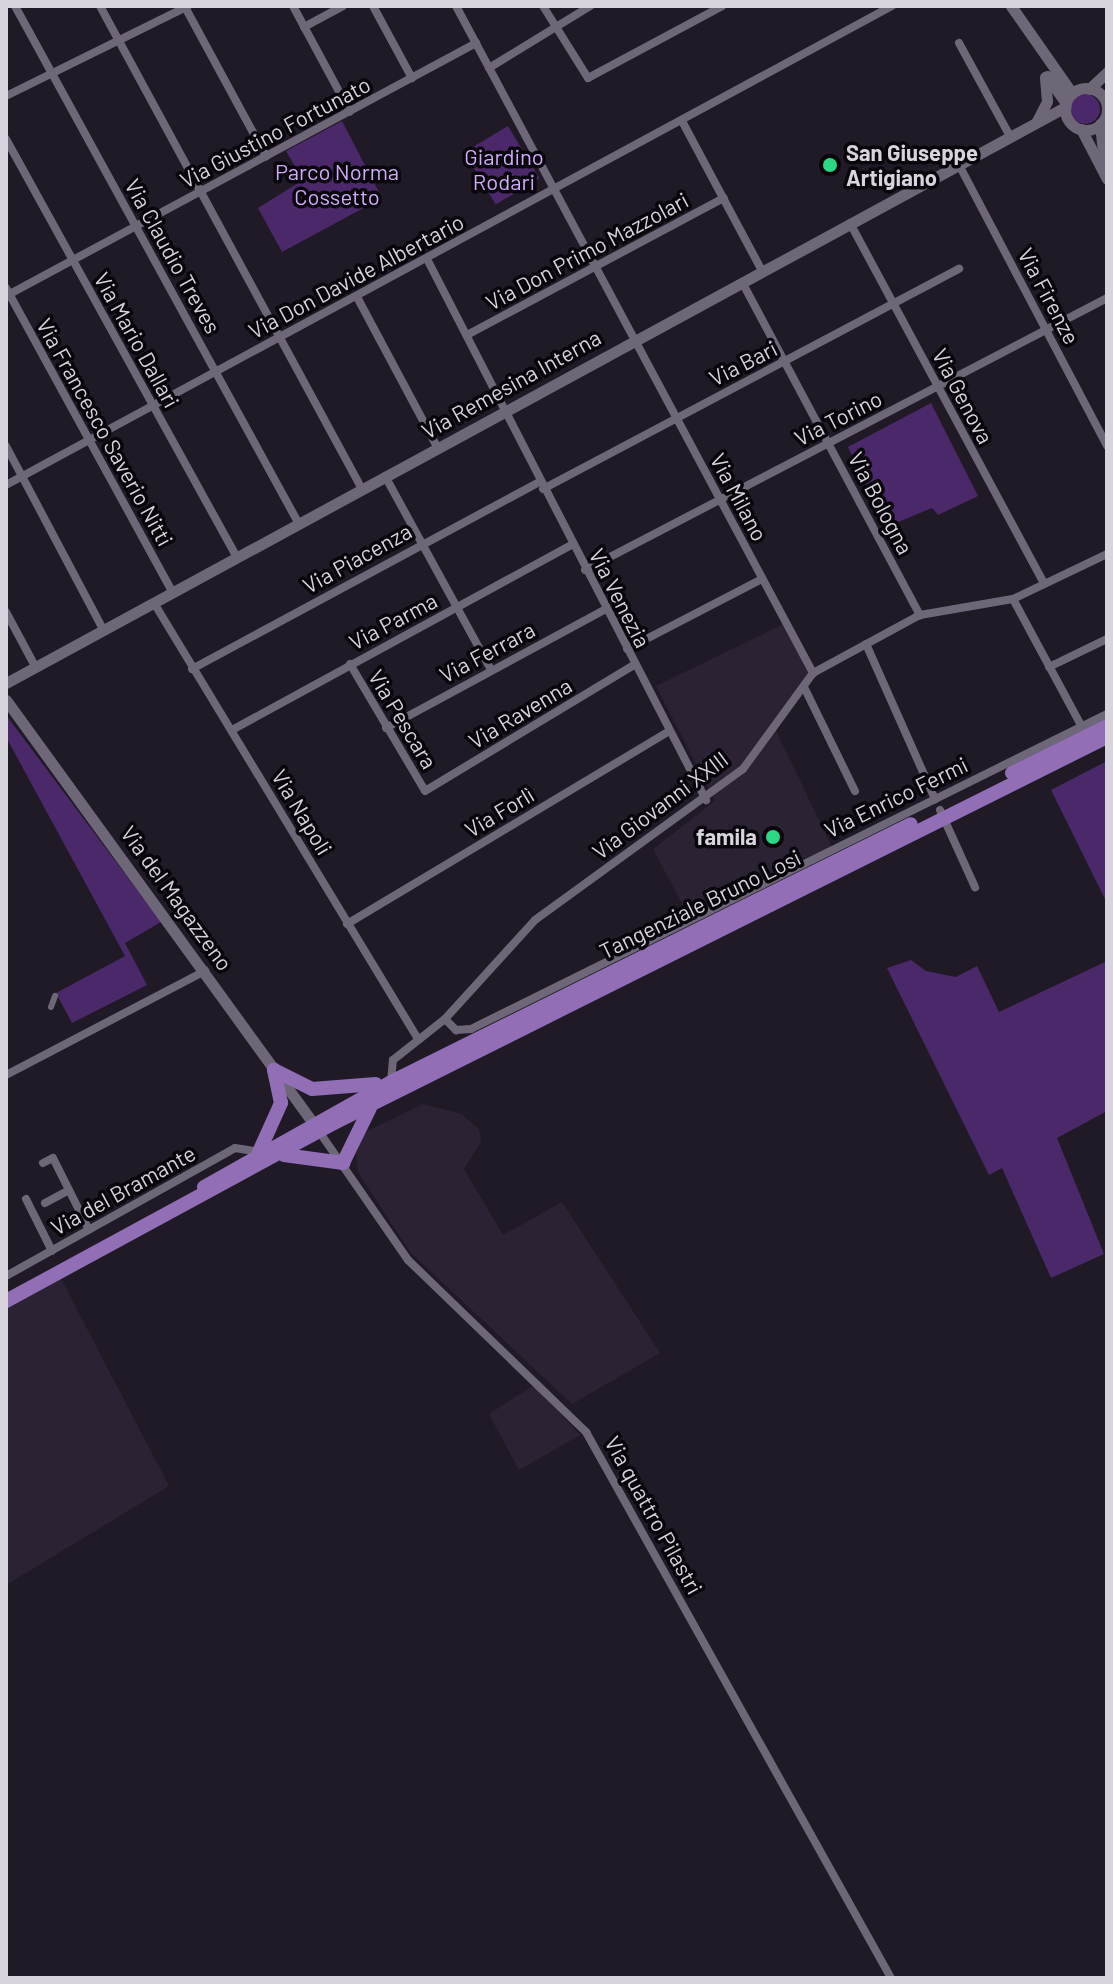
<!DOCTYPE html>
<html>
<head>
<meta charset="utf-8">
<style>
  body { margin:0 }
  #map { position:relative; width:1113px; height:1984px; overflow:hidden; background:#201a27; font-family:Barlow,sans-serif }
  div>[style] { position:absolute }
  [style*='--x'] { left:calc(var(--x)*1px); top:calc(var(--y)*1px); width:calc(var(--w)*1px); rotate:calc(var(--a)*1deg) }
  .built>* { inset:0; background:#2b2334 }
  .green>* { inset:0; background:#4b286a; transform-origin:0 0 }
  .round { border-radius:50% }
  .pedestrian>* { height:6px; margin:-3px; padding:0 3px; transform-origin:3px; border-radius:3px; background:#6e6777 }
  .minor>* { height:8px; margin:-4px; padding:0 4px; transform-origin:4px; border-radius:4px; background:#6e6777 }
  .tertiary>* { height:11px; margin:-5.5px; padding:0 5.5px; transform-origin:5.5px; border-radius:5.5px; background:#6e6777 }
  .tertiary>.ring { margin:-5.5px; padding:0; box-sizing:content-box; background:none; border:11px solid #6e6777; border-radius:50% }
  .primary>* { height:14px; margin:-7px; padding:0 7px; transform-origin:7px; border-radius:7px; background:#926eb6 }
  .dots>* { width:22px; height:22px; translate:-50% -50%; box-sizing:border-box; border:4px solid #08060b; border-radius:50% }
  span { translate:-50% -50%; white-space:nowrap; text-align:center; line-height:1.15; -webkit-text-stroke:7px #08060b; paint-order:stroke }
  .street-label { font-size:22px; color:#d8d4dd }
  .poi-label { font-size:22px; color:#d8d4dd; font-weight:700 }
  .left { translate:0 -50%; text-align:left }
  .right { translate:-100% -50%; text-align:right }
  .park-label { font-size:22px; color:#d2aafe }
  .frame { position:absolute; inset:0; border:8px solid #d8d4dd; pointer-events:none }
</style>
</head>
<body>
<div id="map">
  <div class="built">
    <i style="clip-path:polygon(786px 623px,811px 673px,776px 731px,834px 851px,691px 920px,653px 849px,715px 801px,656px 686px)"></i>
    <i style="clip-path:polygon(423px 1104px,461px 1114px,479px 1129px,481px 1142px,464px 1169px,503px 1235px,562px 1202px,660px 1353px,572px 1404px,410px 1252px,358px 1172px,356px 1154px,366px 1132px)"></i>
    <i style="clip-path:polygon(59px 1275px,169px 1486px,6px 1585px,6px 1302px)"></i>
    <i style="clip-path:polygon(534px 1385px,580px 1435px,519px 1470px,489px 1414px)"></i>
  </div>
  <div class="green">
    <i class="round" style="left:1070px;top:94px;width:30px;height:30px"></i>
    <i style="clip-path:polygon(342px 121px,382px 198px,282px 252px,258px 208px,303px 180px,286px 151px)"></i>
    <i style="left:508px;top:126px;width:61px;height:51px;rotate:59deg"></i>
    <i style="clip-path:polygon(931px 403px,978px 496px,938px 515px,932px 508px,886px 527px,848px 447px)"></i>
    <i style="clip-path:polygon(6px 715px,161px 922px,125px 943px,147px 985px,72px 1023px,56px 993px,125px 956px,6px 737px)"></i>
    <i style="clip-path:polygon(1107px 761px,1107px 903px,1051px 790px)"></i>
    <i style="clip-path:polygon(911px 960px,926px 971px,956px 977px,977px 966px,999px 1012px,1107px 961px,1107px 1111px,1057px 1138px,1104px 1254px,1051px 1278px,1002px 1168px,989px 1175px,887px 968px)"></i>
  </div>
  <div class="pedestrian">
    <i style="--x:51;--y:1007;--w:12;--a:-70"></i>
  </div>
  <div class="minor">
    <i style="--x:15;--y:6;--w:591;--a:61.27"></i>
    <i style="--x:100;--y:6;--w:549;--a:61.52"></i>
    <i style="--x:293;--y:6;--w:120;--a:61.7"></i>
    <i style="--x:373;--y:6;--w:82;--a:61.6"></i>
    <i style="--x:456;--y:6;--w:757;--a:61.84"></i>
    <i style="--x:543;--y:6;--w:85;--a:58"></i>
    <i style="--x:588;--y:78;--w:152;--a:-28.2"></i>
    <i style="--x:185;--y:7;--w:170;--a:61.5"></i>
    <i style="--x:304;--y:27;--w:44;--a:-28.3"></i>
    <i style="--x:959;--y:43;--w:106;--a:61.3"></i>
    <i style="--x:489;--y:68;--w:119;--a:-31.5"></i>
    <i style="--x:6;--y:96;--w:203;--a:-26.3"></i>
    <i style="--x:682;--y:121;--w:170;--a:61.9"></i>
    <i style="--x:6;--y:139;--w:478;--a:61.1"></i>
    <i style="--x:958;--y:163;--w:320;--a:62.2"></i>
    <i style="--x:850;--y:223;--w:410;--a:61.7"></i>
    <i style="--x:427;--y:259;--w:609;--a:62.72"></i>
    <i style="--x:742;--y:282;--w:378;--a:61.9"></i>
    <i style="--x:6;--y:288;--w:348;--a:61.3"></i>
    <i style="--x:6;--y:296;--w:534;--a:-28.29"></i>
    <i style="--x:357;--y:297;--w:170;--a:61.9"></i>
    <i style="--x:467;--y:335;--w:291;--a:-28.1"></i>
    <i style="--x:6;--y:446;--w:207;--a:62.1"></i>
    <i style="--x:385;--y:476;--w:221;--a:61.3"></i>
    <i style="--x:6;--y:485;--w:1007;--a:-28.4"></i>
    <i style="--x:543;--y:489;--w:471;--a:-27.9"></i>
    <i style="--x:585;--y:570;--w:589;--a:-27.52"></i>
    <i style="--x:1013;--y:599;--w:145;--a:61.7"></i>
    <i style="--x:154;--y:603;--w:510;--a:58.8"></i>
    <i style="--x:6;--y:612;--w:61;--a:61.8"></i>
    <i style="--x:866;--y:644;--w:170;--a:66"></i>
    <i style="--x:627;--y:649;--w:152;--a:-27.4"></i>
    <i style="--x:350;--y:664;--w:147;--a:59.4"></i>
    <i style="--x:425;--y:791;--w:244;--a:-31.1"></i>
    <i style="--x:1049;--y:667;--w:64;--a:-25.8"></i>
    <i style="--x:192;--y:669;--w:394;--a:-28.3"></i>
    <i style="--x:804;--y:687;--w:116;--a:63.9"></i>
    <i style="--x:386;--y:728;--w:250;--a:-28.4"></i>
    <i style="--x:232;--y:730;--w:388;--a:-28.6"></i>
    <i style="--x:940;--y:810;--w:85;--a:65.6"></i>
    <i style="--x:347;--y:924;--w:375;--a:-30.9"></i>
    <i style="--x:445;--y:1019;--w:16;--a:45"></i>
    <i style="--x:456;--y:1030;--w:15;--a:-4"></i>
    <i style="--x:471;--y:1029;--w:710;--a:-26.35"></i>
    <i style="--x:6;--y:1075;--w:225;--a:-27.6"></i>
    <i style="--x:391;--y:1082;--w:22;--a:-85"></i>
    <i style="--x:393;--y:1060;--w:66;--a:-38.3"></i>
    <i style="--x:445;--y:1019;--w:134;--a:-47.7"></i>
    <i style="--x:535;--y:920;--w:257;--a:-36"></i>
    <i style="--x:743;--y:769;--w:119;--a:-53.9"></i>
    <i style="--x:813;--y:673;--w:122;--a:-28.5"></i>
    <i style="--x:920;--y:615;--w:94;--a:-9.8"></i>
    <i style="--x:1013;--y:599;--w:104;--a:-25.6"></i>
    <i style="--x:318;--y:1130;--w:158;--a:55.3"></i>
    <i style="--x:408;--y:1260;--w:248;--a:44"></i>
    <i style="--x:586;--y:1432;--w:625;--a:60.81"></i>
    <i style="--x:43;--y:1163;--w:11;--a:-27"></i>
    <i style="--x:53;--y:1158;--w:80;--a:63.4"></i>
    <i style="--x:26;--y:1199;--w:58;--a:63.4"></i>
    <i style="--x:45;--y:1203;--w:27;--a:-28"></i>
    <i style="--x:6;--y:1276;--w:262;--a:-29.2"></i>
    <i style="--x:235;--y:1148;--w:24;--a:9"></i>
  </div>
  <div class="tertiary">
    <i style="--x:1011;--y:6;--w:106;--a:55"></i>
    <i style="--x:1047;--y:76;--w:33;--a:55"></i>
    <i class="ring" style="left:1065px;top:88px;width:31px;height:31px"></i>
    <i style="--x:1089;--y:89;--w:25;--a:-43"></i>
    <i style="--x:1037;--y:121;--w:22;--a:-63"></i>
    <i style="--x:1047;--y:101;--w:24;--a:-95"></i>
    <i style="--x:1100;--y:124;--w:37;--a:84"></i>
    <i style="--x:1081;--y:129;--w:56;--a:62.5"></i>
    <i style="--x:6;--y:683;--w:1206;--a:-28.54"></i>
    <i style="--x:6;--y:700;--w:523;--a:54.03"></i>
  </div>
  <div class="primary">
    <i style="--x:1012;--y:773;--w:106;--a:-26.3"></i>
    <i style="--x:274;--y:1070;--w:42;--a:26.6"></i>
    <i style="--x:312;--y:1089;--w:64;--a:-4.5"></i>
    <i style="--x:259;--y:1152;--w:54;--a:-65.8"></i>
    <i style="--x:281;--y:1103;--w:34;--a:-102"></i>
    <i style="--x:284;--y:1155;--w:60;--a:7.7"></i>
    <i style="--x:343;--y:1163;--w:61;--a:-63.9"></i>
    <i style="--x:204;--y:1187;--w:214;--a:-29.3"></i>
    <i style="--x:391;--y:1082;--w:580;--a:-26.39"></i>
    <i style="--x:6;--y:1301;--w:373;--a:-28.5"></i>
    <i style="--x:334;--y:1123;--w:864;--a:-26.54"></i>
  </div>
  <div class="dots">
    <i style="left:830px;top:165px;background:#2cd884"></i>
    <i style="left:773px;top:837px;background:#2cd884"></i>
  </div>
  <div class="street-label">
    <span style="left:275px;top:132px;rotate:-28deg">Via Giustino Fortunato</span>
    <span style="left:587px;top:251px;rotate:-28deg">Via Don Primo Mazzolari</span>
    <span style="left:173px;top:256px;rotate:61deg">Via Claudio Treves</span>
    <span style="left:356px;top:276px;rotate:-28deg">Via Don Davide Albertario</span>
    <span style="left:1049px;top:296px;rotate:62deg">Via Firenze</span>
    <span style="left:137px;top:340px;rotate:61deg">Via Mario Dallari</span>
    <span style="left:743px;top:363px;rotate:-27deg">Via Bari</span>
    <span style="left:511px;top:384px;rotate:-29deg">Via Remesina Interna</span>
    <span style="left:963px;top:396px;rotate:62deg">Via Genova</span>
    <span style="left:838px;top:418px;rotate:-27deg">Via Torino</span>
    <span style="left:105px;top:432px;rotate:61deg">Via Francesco Saverio Nitti</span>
    <span style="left:739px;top:497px;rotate:62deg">Via Milano</span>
    <span style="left:881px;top:503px;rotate:62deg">Via Bologna</span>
    <span style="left:357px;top:558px;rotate:-29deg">Via Piacenza</span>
    <span style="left:620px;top:598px;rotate:63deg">Via Venezia</span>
    <span style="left:393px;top:621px;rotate:-28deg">Via Parma</span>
    <span style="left:487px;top:652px;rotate:-28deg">Via Ferrara</span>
    <span style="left:520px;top:713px;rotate:-31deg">Via Ravenna</span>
    <span style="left:403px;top:719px;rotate:59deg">Via Pescara</span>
    <span style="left:896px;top:797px;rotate:-26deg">Via Enrico Fermi</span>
    <span style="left:660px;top:805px;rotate:-37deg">Via Giovanni XXIII</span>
    <span style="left:302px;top:812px;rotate:59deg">Via Napoli</span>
    <span style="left:499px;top:812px;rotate:-31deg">Via Forlì</span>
    <span style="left:177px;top:898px;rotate:54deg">Via del Magazzeno</span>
    <span style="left:700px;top:904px;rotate:-26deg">Tangenziale Bruno Losi</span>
    <span style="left:123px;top:1190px;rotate:-29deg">Via del Bramante</span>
    <span style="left:654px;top:1515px;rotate:61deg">Via quattro Pilastri</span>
  </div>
  <div class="poi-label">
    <span class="left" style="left:846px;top:165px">San Giuseppe<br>Artigiano</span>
    <span class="right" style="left:757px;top:837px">famila</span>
  </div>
  <div class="park-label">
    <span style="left:504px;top:169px">Giardino<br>Rodari</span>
    <span style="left:337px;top:184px">Parco Norma<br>Cossetto</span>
  </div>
  <div class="frame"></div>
</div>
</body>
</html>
